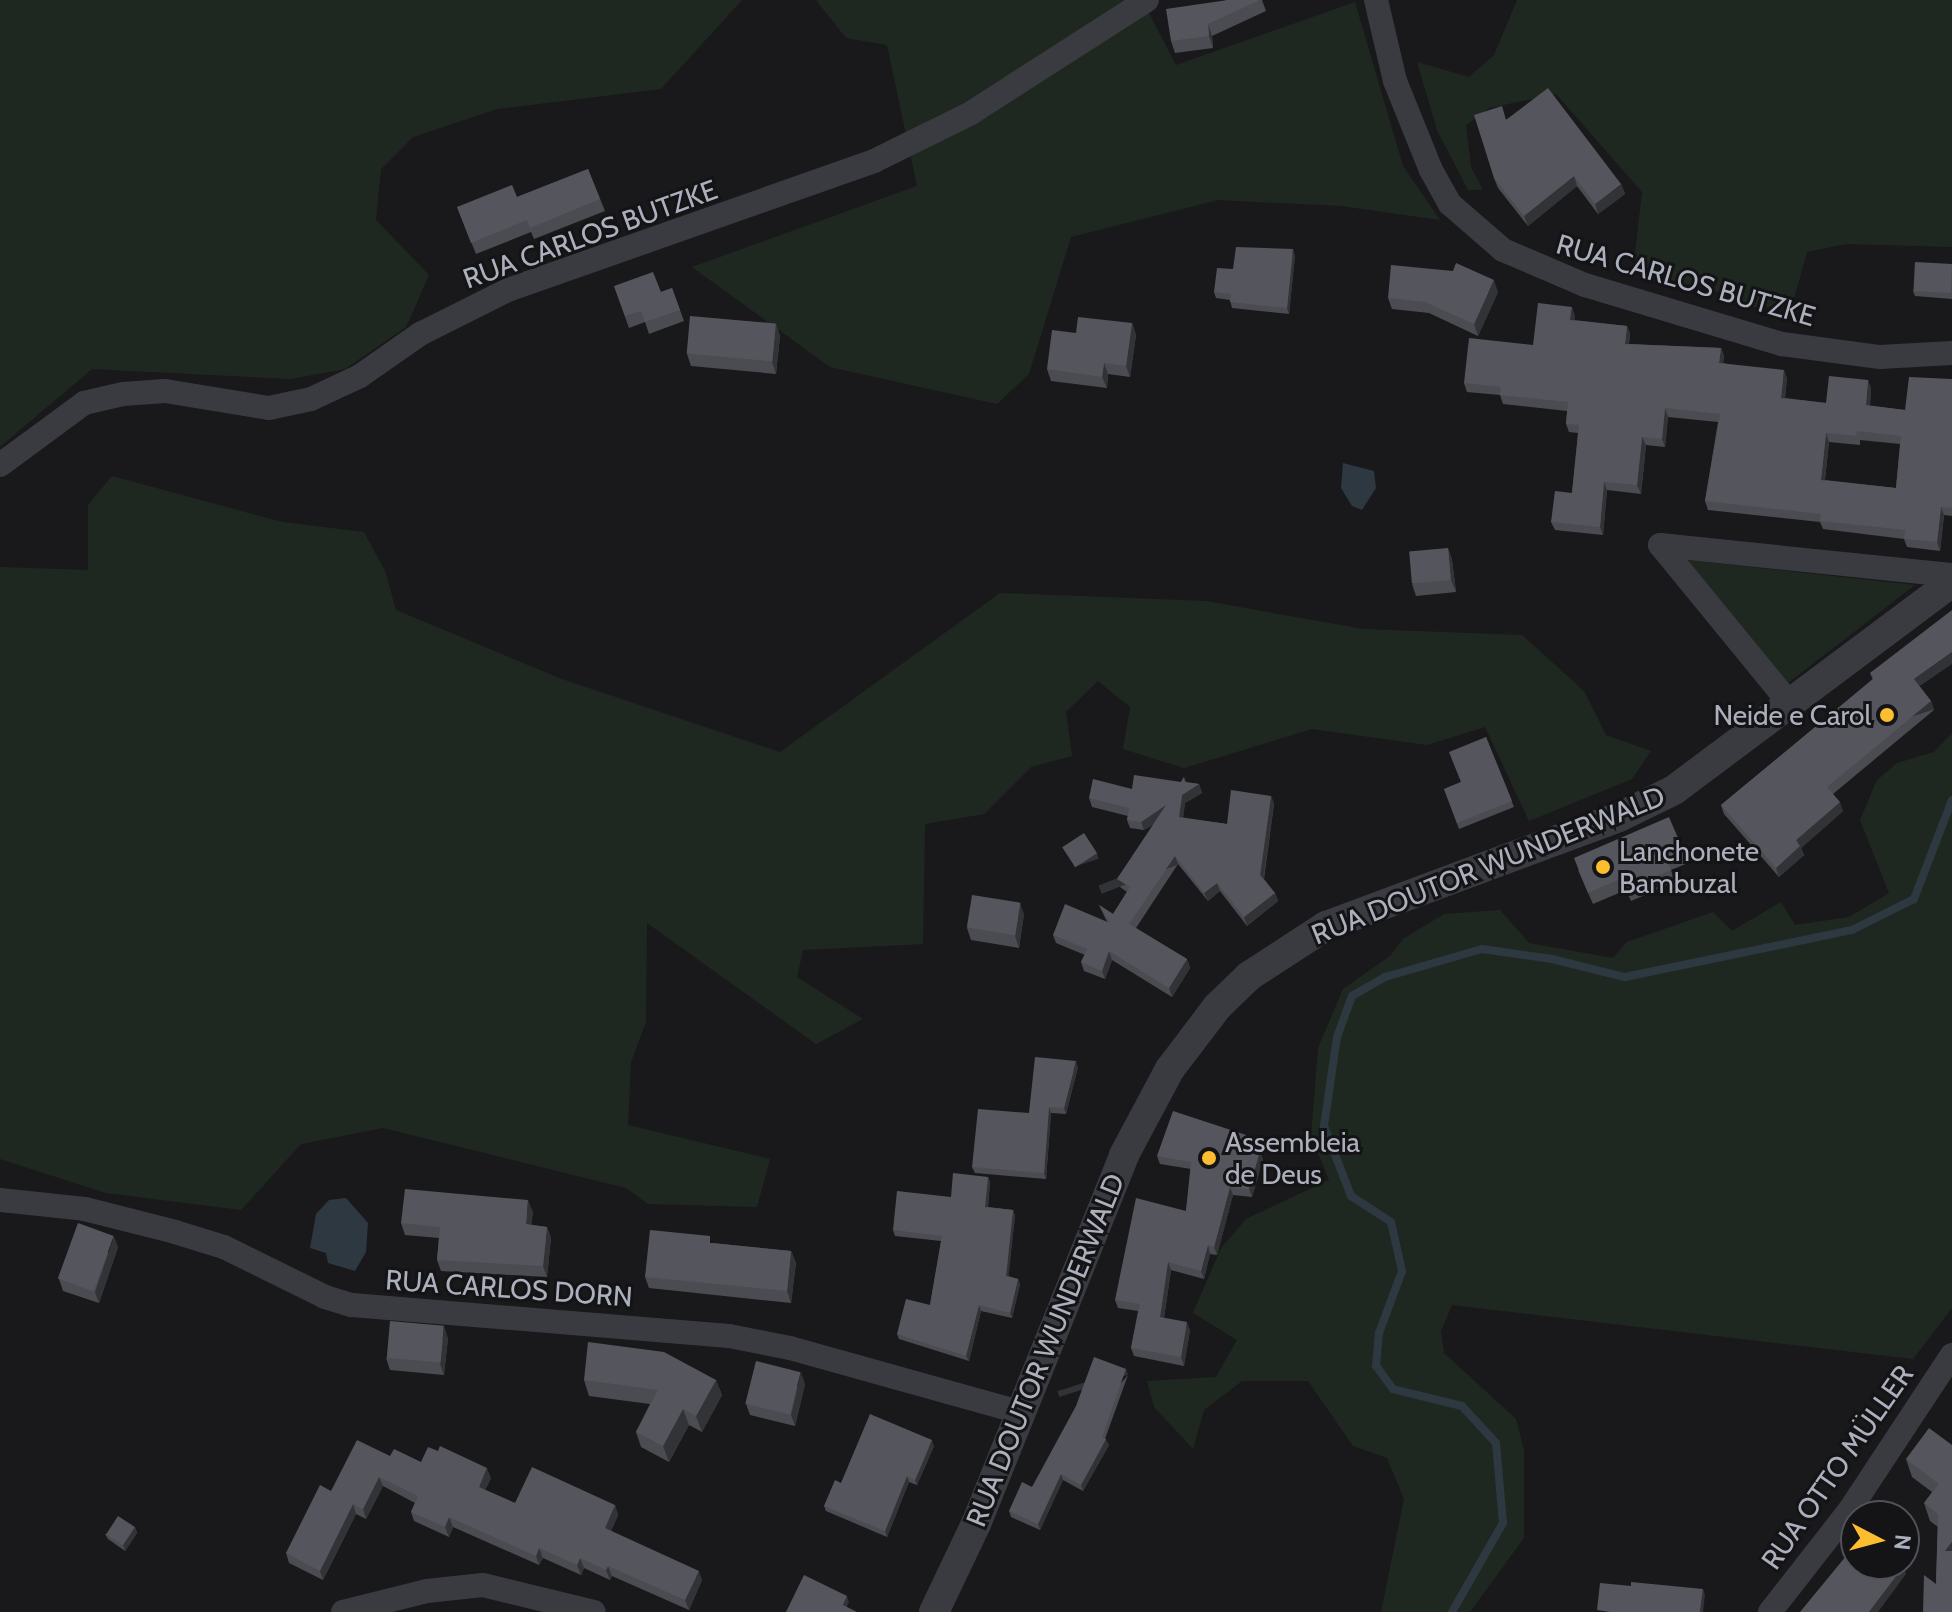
<!DOCTYPE html>
<html>
<head>
<meta charset="utf-8">
<style>
  body { margin:0 }
  #map { position:relative; width:1952px; height:1612px; overflow:hidden; background:#19191c; font-family:Cabin,sans-serif }
  div>[style] { position:absolute }
  [style*='--x'] { left:calc(var(--x)*1px); top:calc(var(--y)*1px); width:calc(var(--w)*1px); rotate:calc(var(--a)*1deg) }
  .green>* { inset:0; background:#1f2820 }
  .water>* { inset:0; background:#2e3841 }
  .stream>* { height:8px; margin:-4px; padding:0 4px; transform-origin:4px; border-radius:4px; background:#2e3841 }
  .minor>* { height:24px; margin:-12px; padding:0 12px; transform-origin:12px; border-radius:12px; background:#3a3b41 }
  .tertiary>* { height:30px; margin:-15px; padding:0 15px; transform-origin:15px; border-radius:15px; background:#3a3b41 }
  .wall>* { inset:0; background:#4a4c51 }
  .shaded-wall>* { inset:0; background:#323337; transform-origin:0 0 }
  .building>* { inset:0; background:#55565d; transform-origin:0 0 }
  .dots>* { width:22px; height:22px; translate:-50% -50%; box-sizing:border-box; border:4px solid #141417; border-radius:50% }
  span { translate:-50% -50%; white-space:nowrap; text-align:center; line-height:1.15; -webkit-text-stroke:6px #141417; paint-order:stroke }
  .street-label { font-size:28px; color:#abb0bc }
  .poi-label { font-size:28px; color:#abb0bc }
  .right { translate:-100% -50%; text-align:right }
  .left { translate:0 -50%; text-align:left }
  .north { position:absolute; left:1840px; top:1500px; width:80px; height:80px; box-sizing:border-box; background:#141417; border:2px solid #505259; border-radius:50%; rotate:96deg; font-size:22px; font-weight:700; line-height:32px; text-align:center; color:#abb0bc }
  .north::after { content:''; display:block; margin:auto; width:28px; height:36px; background:#fdbd30; clip-path:polygon(50% 0,100% 100%,50% 72%,0 100%) }
</style>
</head>
<body>
<div id="map">
  <div class="green">
    <i style="clip-path:polygon(0 0,742px 0,661px 89px,497px 109px,413px 137px,381px 169px,376px 220px,429px 275px,406px 327px,345px 369px,291px 379px,92px 369px,0 447px)"></i>
    <i style="clip-path:polygon(816px 0,1142px 0,1176px 65px,1355px 2px,1403px 166px,1440px 220px,1341px 206px,1218px 200px,1071px 237px,1029px 374px,997px 404px,830px 367px,692px 267px,917px 186px,887px 45px,846px 38px)"></i>
    <i style="clip-path:polygon(1517px 0,1952px 0,1952px 247px,1846px 244px,1807px 252px,1792px 306px,1752px 307px,1722px 293px,1633px 270px,1642px 192px,1556px 94px,1489px 108px,1466px 125px,1471px 167px,1483px 190px,1468px 190px,1437px 130px,1417px 62px,1469px 77px,1494px 55px)"></i>
    <i style="clip-path:polygon(112px 476px,282px 522px,364px 532px,385px 571px,396px 610px,559px 678px,780px 752px,1000px 593px,1206px 601px,1363px 629px,1522px 635px,1584px 691px,1606px 735px,1651px 751px,1632px 779px,1529px 821px,1485px 727px,1427px 745px,1312px 729px,1184px 768px,1123px 749px,1130px 707px,1098px 681px,1066px 712px,1072px 756px,1031px 767px,984px 814px,925px 824px,923px 944px,803px 950px,797px 977px,863px 1019px,816px 1044px,647px 923px,646px 1022px,631px 1062px,628px 1125px,770px 1159px,757px 1207px,648px 1204px,626px 1188px,383px 1128px,301px 1144px,241px 1210px,106px 1193px,0 1159px,0 567px,88px 570px,88px 505px)"></i>
    <i style="clip-path:polygon(1687px 560px,1915px 585px,1788px 683px)"></i>
    <i style="clip-path:polygon(1952px 733px,1952px 1308px,1913px 1359px,1452px 1305px,1441px 1331px,1444px 1353px,1516px 1419px,1524px 1451px,1524px 1538px,1470px 1612px,1381px 1612px,1404px 1499px,1387px 1458px,1353px 1446px,1308px 1381px,1242px 1381px,1204px 1410px,1193px 1449px,1154px 1407px,1147px 1381px,1216px 1377px,1237px 1340px,1193px 1313px,1221px 1248px,1246px 1219px,1329px 1180px,1311px 1136px,1318px 1048px,1343px 989px,1390px 956px,1403px 939px,1444px 914px,1500px 910px,1529px 943px,1613px 958px,1627px 942px,1713px 912px,1732px 931px,1781px 902px,1795px 925px,1849px 917px,1889px 893px,1860px 820px,1877px 780px,1897px 763px,1934px 752px)"></i>
  </div>
  <div class="water">
    <i style="clip-path:polygon(1343px 463px,1374px 471px,1376px 488px,1362px 510px,1352px 506px,1341px 488px)"></i>
    <i style="clip-path:polygon(346px 1198px,368px 1223px,366px 1252px,355px 1271px,328px 1263px,326px 1253px,310px 1248px,316px 1214px,329px 1200px)"></i>
  </div>
  <div class="stream">
    <i style="--x:1452;--y:1612;--w:103;--a:-60.2"></i>
    <i style="--x:1503;--y:1523;--w:80;--a:-95"></i>
    <i style="--x:1496;--y:1443;--w:50;--a:-132.6"></i>
    <i style="--x:1462;--y:1406;--w:71;--a:-166.2"></i>
    <i style="--x:1393;--y:1389;--w:29;--a:-126"></i>
    <i style="--x:1376;--y:1366;--w:33;--a:-85"></i>
    <i style="--x:1379;--y:1333;--w:66;--a:-69.6"></i>
    <i style="--x:1402;--y:1271;--w:50;--a:-102.7"></i>
    <i style="--x:1391;--y:1222;--w:48;--a:-147"></i>
    <i style="--x:1351;--y:1196;--w:75;--a:-111.1"></i>
    <i style="--x:1324;--y:1126;--w:90;--a:-81.7"></i>
    <i style="--x:1337;--y:1037;--w:44;--a:-69.9"></i>
    <i style="--x:1352;--y:996;--w:38;--a:-30"></i>
    <i style="--x:1385;--y:977;--w:101;--a:-16.1"></i>
    <i style="--x:1482;--y:949;--w:71;--a:8.1"></i>
    <i style="--x:1552;--y:959;--w:75;--a:13.9"></i>
    <i style="--x:1625;--y:977;--w:232;--a:-11.7"></i>
    <i style="--x:1852;--y:930;--w:69;--a:-26.6"></i>
    <i style="--x:1914;--y:899;--w:106;--a:-69"></i>
  </div>
  <div class="minor">
    <i style="--x:1376;--y:0;--w:83;--a:76.8"></i>
    <i style="--x:1395;--y:81;--w:96;--a:68"></i>
    <i style="--x:1431;--y:170;--w:39;--a:61"></i>
    <i style="--x:1450;--y:204;--w:70;--a:41"></i>
    <i style="--x:1503;--y:250;--w:89;--a:23.1"></i>
    <i style="--x:1585;--y:285;--w:206;--a:16.7"></i>
    <i style="--x:1782;--y:344;--w:99;--a:7.6"></i>
    <i style="--x:1880;--y:357;--w:72;--a:-3.2"></i>
    <i style="--x:0;--y:465;--w:104;--a:-36.4"></i>
    <i style="--x:84;--y:403;--w:40;--a:-13"></i>
    <i style="--x:123;--y:394;--w:42;--a:-4.1"></i>
    <i style="--x:165;--y:391;--w:105;--a:9.3"></i>
    <i style="--x:269;--y:408;--w:43;--a:-12.1"></i>
    <i style="--x:311;--y:399;--w:54;--a:-25.1"></i>
    <i style="--x:360;--y:376;--w:73;--a:-35"></i>
    <i style="--x:420;--y:334;--w:98;--a:-26.6"></i>
    <i style="--x:508;--y:290;--w:388;--a:-19.4"></i>
    <i style="--x:874;--y:161;--w:108;--a:-26.3"></i>
    <i style="--x:971;--y:113;--w:209;--a:-32.7"></i>
    <i style="--x:1660;--y:545;--w:294;--a:5.9"></i>
    <i style="--x:1660;--y:545;--w:208;--a:50.7"></i>
    <i style="--x:0;--y:1200;--w:85;--a:6"></i>
    <i style="--x:85;--y:1209;--w:93;--a:14.3"></i>
    <i style="--x:175;--y:1232;--w:51;--a:17"></i>
    <i style="--x:224;--y:1247;--w:113;--a:26.3"></i>
    <i style="--x:325;--y:1297;--w:28;--a:17"></i>
    <i style="--x:352;--y:1305;--w:378;--a:4.7"></i>
    <i style="--x:729;--y:1336;--w:62;--a:11.1"></i>
    <i style="--x:790;--y:1348;--w:242;--a:15.6"></i>
    <i style="--x:343;--y:1612;--w:87;--a:-14"></i>
    <i style="--x:427;--y:1591;--w:56;--a:-6.1"></i>
    <i style="--x:483;--y:1585;--w:114;--a:13.7"></i>
    <i style="--x:1770;--y:1612;--w:128;--a:-52"></i>
    <i style="--x:1849;--y:1511;--w:187;--a:-56.6"></i>
  </div>
  <div class="tertiary">
    <i style="--x:934;--y:1612;--w:98;--a:-64.5"></i>
    <i style="--x:976;--y:1524;--w:398;--a:-68.1"></i>
    <i style="--x:1124;--y:1155;--w:98;--a:-61.9"></i>
    <i style="--x:1170;--y:1069;--w:78;--a:-52.8"></i>
    <i style="--x:1217;--y:1007;--w:45;--a:-44.1"></i>
    <i style="--x:1249;--y:976;--w:92;--a:-33"></i>
    <i style="--x:1326;--y:926;--w:313;--a:-20.4"></i>
    <i style="--x:1619;--y:817;--w:61;--a:-26.1"></i>
    <i style="--x:1674;--y:790;--w:347;--a:-36.8"></i>
  </div>
  <div class="wall">
    <i style="clip-path:polygon(1226px 0,1262px 0,1266px 11px,1212px 36px,1213px 48px,1175px 53px,1171px 41px)"></i>
    <i style="clip-path:polygon(1506px 119px,1621px 184px,1625px 194px,1598px 214px,1577px 186px,1528px 226px,1498px 188px,1494px 178px)"></i>
    <i style="clip-path:polygon(588px 169px,605px 211px,534px 239px,531px 232px,476px 254px,457px 207px,517px 197px)"></i>
    <i style="clip-path:polygon(1295px 255px,1289px 314px,1232px 308px,1230px 300px,1216px 298px,1214px 292px,1233px 269px)"></i>
    <i style="clip-path:polygon(1952px 264px,1952px 299px,1915px 296px,1913px 291px)"></i>
    <i style="clip-path:polygon(614px 286px,661px 292px,672px 288px,684px 321px,649px 334px,645px 322px,629px 328px)"></i>
    <i style="clip-path:polygon(1498px 292px,1478px 336px,1429px 313px,1392px 309px,1388px 298px)"></i>
    <i style="clip-path:polygon(evenodd,1575px 316px,1574px 320px,1627px 326px,1630px 334px,1629px 344px,1721px 348px,1724px 356px,1723px 363px,1787px 378px,1785px 398px,1826px 403px,1868px 380px,1871px 389px,1870px 406px,1905px 410px,1952px 379px,1952px 516px,1944px 515px,1940px 551px,1907px 547px,1904px 539px,1823px 529px,1820px 522px,1708px 510px,1705px 501px,1718px 422px,1668px 417px,1665px 447px,1646px 445px,1641px 494px,1607px 490px,1603px 535px,1555px 530px,1551px 522px,1572px 493px,1578px 433px,1569px 432px,1566px 424px,1567px 411px,1503px 404px,1500px 395px,1467px 392px,1464px 383px,1533px 345px,1575px 316px,1860px 440px,1900px 444px,1896px 488px,1825px 480px,1829px 442px,1860px 445px,1860px 440px)"></i>
    <i style="clip-path:polygon(1132px 323px,1136px 335px,1130px 377px,1108px 374px,1107px 388px,1051px 381px,1047px 369px,1076px 333px)"></i>
    <i style="clip-path:polygon(776px 324px,780px 336px,776px 374px,691px 366px,687px 354px)"></i>
    <i style="clip-path:polygon(1448px 548px,1452px 560px,1456px 592px,1416px 596px,1412px 584px)"></i>
    <i style="clip-path:polygon(1870px 673px,1920px 687px,1931px 701px,1934px 710px,1833px 794px,1843px 811px,1801px 848px,1804px 855px,1779px 877px,1724px 814px,1721px 805px,1873px 680px)"></i>
    <i style="clip-path:polygon(1486px 737px,1514px 807px,1459px 829px,1444px 789px,1461px 782px)"></i>
    <i style="clip-path:polygon(1184px 777px,1186px 782px,1199px 784px,1202px 793px,1185px 803px,1183px 818px,1227px 824px,1271px 796px,1274px 804px,1264px 879px,1275px 893px,1278px 901px,1247px 926px,1220px 891px,1208px 901px,1178px 864px,1136px 928px,1187px 959px,1190px 968px,1172px 997px,1112px 960px,1105px 979px,1084px 971px,1081px 962px,1085px 955px,1056px 943px,1053px 935px,1107px 922px,1099px 905px,1113px 914px,1127px 892px,1120px 887px,1117px 879px,1154px 824px,1144px 830px,1130px 828px,1127px 820px,1128px 816px,1092px 807px,1089px 798px,1132px 789px,1181px 782px)"></i>
    <i style="clip-path:polygon(1684px 852px,1688px 863px,1671px 870px,1675px 882px,1631px 901px,1626px 890px,1593px 904px,1578px 870px)"></i>
    <i style="clip-path:polygon(1024px 914px,1019px 948px,971px 940px,967px 928px)"></i>
    <i style="clip-path:polygon(1078px 1067px,1066px 1114px,1051px 1113px,1046px 1179px,975px 1173px,972px 1167px)"></i>
    <i style="clip-path:polygon(1249px 1143px,1248px 1149px,1263px 1159px,1252px 1197px,1233px 1195px,1217px 1255px,1210px 1254px,1204px 1279px,1171px 1270px,1164px 1318px,1190px 1330px,1184px 1366px,1134px 1356px,1131px 1348px,1138px 1311px,1118px 1308px,1115px 1300px,1186px 1211px,1191px 1169px,1160px 1164px,1157px 1156px)"></i>
    <i style="clip-path:polygon(988px 1177px,990px 1182px,988px 1207px,1013px 1210px,1015px 1216px,1008px 1276px,1018px 1279px,1020px 1284px,1012px 1318px,981px 1311px,969px 1361px,899px 1339px,897px 1334px,930px 1305px,941px 1241px,895px 1236px,893px 1230px)"></i>
    <i style="clip-path:polygon(533px 1212px,531px 1225px,547px 1227px,551px 1238px,547px 1277px,441px 1271px,437px 1260px,439px 1238px,405px 1235px,401px 1223px)"></i>
    <i style="clip-path:polygon(713px 1243px,791px 1251px,796px 1263px,791px 1303px,649px 1288px,645px 1277px)"></i>
    <i style="clip-path:polygon(118px 1247px,99px 1303px,63px 1291px,59px 1279px)"></i>
    <i style="clip-path:polygon(448px 1338px,444px 1375px,390px 1370px,386px 1358px)"></i>
    <i style="clip-path:polygon(1128px 1375px,1105px 1439px,1109px 1445px,1083px 1491px,1063px 1480px,1040px 1530px,1011px 1517px,1009px 1511px,1032px 1487px)"></i>
    <i style="clip-path:polygon(584px 1380px,716px 1380px,722px 1395px,702px 1432px,689px 1425px,669px 1462px,641px 1447px,636px 1432px,650px 1404px,589px 1396px)"></i>
    <i style="clip-path:polygon(805px 1384px,795px 1426px,750px 1415px,746px 1404px)"></i>
    <i style="clip-path:polygon(1952px 1445px,1936px 1584px,1938px 1527px,1930px 1521px,1924px 1503px,1932px 1492px,1912px 1477px,1906px 1459px)"></i>
    <i style="clip-path:polygon(934px 1446px,917px 1485px,909px 1482px,887px 1537px,826px 1511px,824px 1506px,841px 1483px)"></i>
    <i style="clip-path:polygon(390px 1456px,491px 1478px,485px 1490px,515px 1503px,615px 1505px,618px 1515px,611px 1531px,702px 1580px,689px 1610px,612px 1576px,610px 1580px,584px 1568px,581px 1575px,543px 1558px,539px 1565px,453px 1527px,449px 1537px,414px 1521px,411px 1512px,415px 1503px,383px 1486px,366px 1519px,356px 1514px,323px 1580px,289px 1563px,286px 1553px,331px 1491px)"></i>
    <i style="clip-path:polygon(135px 1527px,137px 1533px,125px 1551px,108px 1539px,105px 1534px)"></i>
  </div>
  <div class="shaded-wall">
    <i style="clip-path:polygon(1208px 24px,1212px 36px,1213px 48px,1209px 36px)"></i>
    <i style="clip-path:polygon(1574px 176px,1577px 186px,1528px 226px,1524px 216px)"></i>
    <i style="clip-path:polygon(1621px 184px,1625px 194px,1598px 214px,1595px 204px)"></i>
    <i style="clip-path:polygon(1293px 249px,1295px 255px,1289px 314px,1287px 308px)"></i>
    <i style="clip-path:polygon(1494px 280px,1498px 292px,1478px 336px,1474px 324px)"></i>
    <i style="clip-path:polygon(1572px 307px,1575px 316px,1574px 328px,1570px 320px)"></i>
    <i style="clip-path:polygon(1132px 323px,1136px 335px,1130px 377px,1126px 366px)"></i>
    <i style="clip-path:polygon(776px 324px,780px 336px,776px 374px,772px 362px)"></i>
    <i style="clip-path:polygon(1627px 326px,1630px 334px,1628px 352px,1625px 344px)"></i>
    <i style="clip-path:polygon(1721px 348px,1724px 356px,1722px 371px,1719px 363px)"></i>
    <i style="clip-path:polygon(1104px 363px,1108px 374px,1107px 388px,1102px 377px)"></i>
    <i style="clip-path:polygon(1784px 370px,1787px 378px,1784px 406px,1781px 398px)"></i>
    <i style="clip-path:polygon(1868px 380px,1871px 389px,1869px 414px,1866px 405px)"></i>
    <i style="clip-path:polygon(1665px 408px,1668px 417px,1665px 447px,1662px 439px)"></i>
    <i style="clip-path:polygon(1826px 433px,1829px 442px,1824px 488px,1821px 480px)"></i>
    <i style="clip-path:polygon(1642px 437px,1646px 445px,1641px 494px,1637px 485px)"></i>
    <i style="clip-path:polygon(1604px 482px,1607px 490px,1603px 535px,1600px 527px)"></i>
    <i style="clip-path:polygon(1941px 507px,1944px 515px,1940px 551px,1937px 542px)"></i>
    <i style="clip-path:polygon(1448px 548px,1452px 560px,1456px 592px,1451px 580px)"></i>
    <i style="clip-path:polygon(1952px 652px,1952px 664px,1917px 688px,1914px 679px)"></i>
    <i style="left:1931px;top:701px;width:9px;height:135px;rotate:72deg"></i>
    <i style="clip-path:polygon(1199px 784px,1202px 793px,1185px 803px,1182px 825px,1179px 817px,1182px 795px)"></i>
    <i style="clip-path:polygon(1271px 796px,1274px 804px,1263px 883px,1260px 875px)"></i>
    <i style="clip-path:polygon(1840px 802px,1843px 811px,1801px 848px,1804px 855px,1779px 877px,1776px 868px,1796px 840px)"></i>
    <i style="clip-path:polygon(1166px 805px,1169px 814px,1144px 830px,1141px 822px)"></i>
    <i style="left:1097px;top:853px;width:6px;height:26px;rotate:72deg"></i>
    <i style="left:1175px;top:856px;width:9px;height:82px;rotate:69deg"></i>
    <i style="clip-path:polygon(1217px 883px,1220px 891px,1208px 901px,1204px 893px)"></i>
    <i style="clip-path:polygon(1275px 893px,1278px 901px,1247px 926px,1244px 917px)"></i>
    <i style="clip-path:polygon(1020px 903px,1024px 914px,1019px 948px,1015px 936px)"></i>
    <i style="clip-path:polygon(1109px 951px,1112px 960px,1105px 979px,1102px 971px)"></i>
    <i style="clip-path:polygon(1187px 959px,1190px 968px,1172px 997px,1169px 988px)"></i>
    <i style="clip-path:polygon(1076px 1061px,1078px 1067px,1066px 1114px,1064px 1108px)"></i>
    <i style="clip-path:polygon(1049px 1107px,1051px 1113px,1046px 1179px,1044px 1173px)"></i>
    <i style="clip-path:polygon(1246px 1135px,1249px 1143px,1247px 1156px,1244px 1148px)"></i>
    <i style="clip-path:polygon(1260px 1151px,1263px 1159px,1252px 1197px,1249px 1189px)"></i>
    <i style="clip-path:polygon(988px 1177px,990px 1182px,987px 1213px,985px 1207px)"></i>
    <i style="clip-path:polygon(1230px 1187px,1233px 1195px,1217px 1255px,1214px 1247px)"></i>
    <i style="clip-path:polygon(528px 1200px,533px 1212px,530px 1236px,526px 1224px)"></i>
    <i style="clip-path:polygon(1013px 1210px,1015px 1216px,1008px 1282px,1006px 1276px)"></i>
    <i style="clip-path:polygon(547px 1227px,551px 1238px,547px 1277px,543px 1266px)"></i>
    <i style="clip-path:polygon(114px 1236px,118px 1247px,99px 1303px,95px 1292px)"></i>
    <i style="clip-path:polygon(1208px 1245px,1210px 1254px,1204px 1279px,1201px 1271px)"></i>
    <i style="clip-path:polygon(791px 1251px,796px 1263px,791px 1303px,787px 1291px)"></i>
    <i style="clip-path:polygon(1168px 1262px,1171px 1270px,1163px 1325px,1160px 1317px)"></i>
    <i style="clip-path:polygon(1018px 1279px,1020px 1284px,1012px 1318px,1010px 1313px)"></i>
    <i style="clip-path:polygon(979px 1305px,981px 1311px,969px 1361px,966px 1356px)"></i>
    <i style="clip-path:polygon(1187px 1322px,1190px 1330px,1184px 1366px,1181px 1357px)"></i>
    <i style="clip-path:polygon(444px 1326px,448px 1338px,444px 1375px,440px 1364px)"></i>
    <i style="left:1126px;top:1369px;width:6px;height:72px;rotate:72deg"></i>
    <i style="clip-path:polygon(801px 1372px,805px 1384px,795px 1426px,791px 1415px)"></i>
    <i style="clip-path:polygon(716px 1380px,722px 1395px,702px 1432px,696px 1416px)"></i>
    <i style="clip-path:polygon(683px 1409px,689px 1425px,669px 1462px,663px 1446px)"></i>
    <i style="clip-path:polygon(1106px 1439px,1109px 1445px,1083px 1491px,1081px 1485px)"></i>
    <i style="clip-path:polygon(932px 1440px,934px 1446px,917px 1485px,915px 1480px)"></i>
    <i style="clip-path:polygon(487px 1468px,491px 1478px,482px 1497px,479px 1487px)"></i>
    <i style="clip-path:polygon(1061px 1474px,1063px 1480px,1040px 1530px,1038px 1524px)"></i>
    <i style="clip-path:polygon(907px 1476px,909px 1482px,887px 1537px,885px 1531px)"></i>
    <i style="clip-path:polygon(379px 1477px,383px 1486px,366px 1519px,363px 1509px)"></i>
    <i style="clip-path:polygon(353px 1504px,356px 1514px,323px 1580px,320px 1571px)"></i>
    <i style="clip-path:polygon(615px 1505px,618px 1515px,608px 1538px,605px 1528px)"></i>
    <i style="clip-path:polygon(449px 1517px,453px 1527px,449px 1537px,445px 1527px)"></i>
    <i style="clip-path:polygon(135px 1527px,137px 1533px,125px 1551px,123px 1545px)"></i>
    <i style="clip-path:polygon(1952px 1542px,1952px 1568px,1945px 1551px)"></i>
    <i style="clip-path:polygon(539px 1548px,543px 1558px,539px 1565px,536px 1556px)"></i>
    <i style="clip-path:polygon(580px 1558px,584px 1568px,581px 1575px,577px 1565px)"></i>
    <i style="clip-path:polygon(608px 1566px,612px 1576px,610px 1580px,606px 1570px)"></i>
    <i style="clip-path:polygon(1904px 1566px,1906px 1574px,1878px 1612px,1869px 1612px)"></i>
    <i style="clip-path:polygon(699px 1571px,702px 1580px,689px 1610px,685px 1600px)"></i>
    <i style="clip-path:polygon(1703px 1589px,1705px 1595px,1703px 1612px,1700px 1612px)"></i>
    <i style="clip-path:polygon(847px 1596px,849px 1602px,845px 1611px,843px 1605px)"></i>
  </div>
  <div class="building">
    <i style="clip-path:polygon(1228px 0,1260px 0,1208px 24px,1209px 36px,1171px 41px,1166px 9px)"></i>
    <i style="clip-path:polygon(1548px 88px,1621px 184px,1595px 204px,1574px 176px,1524px 216px,1494px 178px,1474px 115px,1502px 106px,1506px 120px)"></i>
    <i style="clip-path:polygon(588px 169px,600px 199px,530px 228px,527px 220px,471px 243px,457px 207px,512px 185px,517px 197px)"></i>
    <i style="clip-path:polygon(1236px 247px,1293px 249px,1287px 308px,1230px 302px,1231px 294px,1214px 292px,1217px 268px,1233px 269px)"></i>
    <i style="left:1915px;top:262px;width:37px;height:29px;rotate:3deg"></i>
    <i style="clip-path:polygon(1456px 263px,1494px 280px,1474px 324px,1425px 302px,1388px 298px,1391px 265px,1453px 271px)"></i>
    <i style="clip-path:polygon(653px 272px,661px 292px,672px 288px,680px 310px,645px 322px,641px 311px,625px 316px,614px 286px)"></i>
    <i style="clip-path:polygon(evenodd,1538px 303px,1572px 307px,1570px 320px,1627px 326px,1625px 344px,1721px 348px,1719px 363px,1784px 370px,1781px 398px,1826px 403px,1829px 376px,1868px 380px,1866px 405px,1905px 410px,1909px 377px,1952px 379px,1952px 508px,1941px 507px,1937px 542px,1904px 539px,1905px 530px,1820px 521px,1821px 514px,1705px 501px,1720px 414px,1665px 408px,1662px 439px,1642px 437px,1637px 485px,1604px 482px,1600px 527px,1551px 522px,1555px 491px,1572px 493px,1579px 425px,1566px 424px,1568px 402px,1500px 395px,1501px 387px,1464px 383px,1469px 338px,1533px 345px,1538px 303px,1857px 431px,1901px 436px,1896px 488px,1821px 480px,1826px 433px,1856px 436px,1857px 431px)"></i>
    <i style="left:690px;top:316px;width:86px;height:38px;rotate:5deg"></i>
    <i style="clip-path:polygon(1078px 317px,1132px 323px,1126px 366px,1104px 363px,1102px 377px,1047px 369px,1052px 330px,1076px 333px)"></i>
    <i style="left:1448px;top:548px;width:32px;height:39px;rotate:85deg"></i>
    <i style="clip-path:polygon(1952px 610px,1952px 652px,1914px 679px,1931px 701px,1827px 787px,1840px 802px,1796px 840px,1800px 846px,1776px 868px,1721px 805px,1874px 678px,1870px 673px)"></i>
    <i style="clip-path:polygon(1486px 737px,1512px 801px,1457px 823px,1444px 789px,1461px 782px,1449px 752px)"></i>
    <i style="clip-path:polygon(1134px 775px,1181px 782px,1184px 777px,1184px 782px,1199px 784px,1182px 795px,1179px 817px,1227px 824px,1231px 790px,1271px 796px,1260px 875px,1275px 893px,1244px 917px,1217px 883px,1204px 893px,1175px 856px,1129px 924px,1187px 959px,1169px 988px,1109px 951px,1102px 971px,1081px 962px,1087px 949px,1053px 935px,1065px 904px,1110px 923px,1099px 905px,1113px 914px,1130px 887px,1117px 879px,1166px 805px,1141px 822px,1127px 820px,1129px 808px,1089px 798px,1093px 779px,1132px 789px)"></i>
    <i style="clip-path:polygon(1669px 817px,1684px 852px,1666px 859px,1671px 870px,1627px 889px,1622px 878px,1588px 893px,1574px 858px)"></i>
    <i style="left:1084px;top:833px;width:24px;height:26px;rotate:57deg"></i>
    <i style="left:972px;top:895px;width:49px;height:33px;rotate:9deg"></i>
    <i style="clip-path:polygon(1035px 1057px,1076px 1061px,1064px 1108px,1049px 1107px,1044px 1173px,972px 1167px,978px 1109px,1029px 1113px)"></i>
    <i style="clip-path:polygon(1173px 1111px,1246px 1135px,1244px 1148px,1260px 1151px,1249px 1189px,1230px 1187px,1214px 1247px,1208px 1245px,1201px 1271px,1168px 1262px,1160px 1317px,1187px 1322px,1181px 1357px,1131px 1348px,1140px 1304px,1115px 1300px,1136px 1198px,1186px 1211px,1191px 1162px,1157px 1156px)"></i>
    <i style="clip-path:polygon(953px 1173px,988px 1177px,985px 1207px,1013px 1210px,1006px 1276px,1018px 1279px,1010px 1313px,979px 1305px,966px 1356px,897px 1334px,906px 1299px,930px 1305px,942px 1236px,893px 1230px,897px 1191px,951px 1197px)"></i>
    <i style="clip-path:polygon(405px 1189px,528px 1200px,526px 1224px,547px 1227px,543px 1266px,437px 1260px,440px 1227px,401px 1223px)"></i>
    <i style="left:78px;top:1223px;width:38px;height:59px;rotate:20deg"></i>
    <i style="clip-path:polygon(650px 1230px,710px 1236px,710px 1243px,791px 1251px,787px 1291px,645px 1277px)"></i>
    <i style="left:390px;top:1321px;width:54px;height:37px;rotate:5deg"></i>
    <i style="clip-path:polygon(588px 1342px,664px 1352px,716px 1380px,696px 1416px,683px 1409px,663px 1446px,636px 1432px,658px 1390px,584px 1380px)"></i>
    <i style="clip-path:polygon(1094px 1357px,1126px 1369px,1102px 1437px,1106px 1439px,1081px 1485px,1061px 1474px,1038px 1524px,1009px 1511px,1022px 1482px,1032px 1487px,1076px 1406px)"></i>
    <i style="left:756px;top:1361px;width:46px;height:44px;rotate:14deg"></i>
    <i style="clip-path:polygon(870px 1414px,932px 1440px,915px 1480px,907px 1476px,885px 1531px,824px 1506px,835px 1480px,841px 1483px)"></i>
    <i style="clip-path:polygon(1929px 1428px,1952px 1445px,1952px 1542px,1945px 1551px,1952px 1551px,1952px 1612px,1923px 1612px,1924px 1575px,1936px 1584px,1938px 1514px,1924px 1503px,1939px 1484px,1906px 1459px)"></i>
    <i style="clip-path:polygon(357px 1440px,390px 1456px,394px 1449px,421px 1462px,428px 1447px,438px 1451px,440px 1446px,487px 1468px,479px 1487px,515px 1503px,532px 1467px,615px 1505px,605px 1528px,699px 1571px,685px 1600px,608px 1566px,606px 1570px,580px 1558px,577px 1565px,539px 1548px,536px 1556px,449px 1517px,445px 1527px,411px 1512px,418px 1496px,379px 1477px,363px 1509px,353px 1504px,320px 1571px,286px 1553px,320px 1485px,331px 1491px)"></i>
    <i style="left:118px;top:1516px;width:20px;height:22px;rotate:33deg"></i>
    <i style="clip-path:polygon(1856px 1544px,1856px 1564px,1901px 1564px,1904px 1566px,1869px 1612px,1800px 1612px)"></i>
    <i style="clip-path:polygon(804px 1575px,847px 1596px,843px 1605px,857px 1612px,786px 1612px)"></i>
    <i style="clip-path:polygon(1631px 1582px,1703px 1589px,1700px 1612px,1610px 1612px,1597px 1610px,1600px 1583px,1631px 1586px)"></i>
  </div>
  <div class="dots">
    <i style="left:1887px;top:715px;background:#fdbd30"></i>
    <i style="left:1603px;top:867px;background:#fdbd30"></i>
    <i style="left:1209px;top:1158px;background:#fdbd30"></i>
  </div>
  <div class="street-label">
    <span style="left:590px;top:234px;rotate:-20deg">RUA CARLOS BUTZKE</span>
    <span style="left:1686px;top:280px;rotate:16deg">RUA CARLOS BUTZKE</span>
    <span style="left:1488px;top:865px;rotate:-22deg">RUA DOUTOR WUNDERWALD</span>
    <span style="left:509px;top:1288px;rotate:4deg">RUA CARLOS DORN</span>
    <span style="left:1045px;top:1350px;rotate:-68deg">RUA DOUTOR WUNDERWALD</span>
    <span style="left:1837px;top:1467px;rotate:-55deg">RUA OTTO MÜLLER</span>
  </div>
  <div class="poi-label">
    <span class="right" style="left:1871px;top:715px">Neide e Carol</span>
    <span class="left" style="left:1619px;top:867px">Lanchonete<br>Bambuzal</span>
    <span class="left" style="left:1225px;top:1158px">Assembleia<br>de Deus</span>
  </div>
  <div class="north">N</div>
</div>
</body>
</html>
